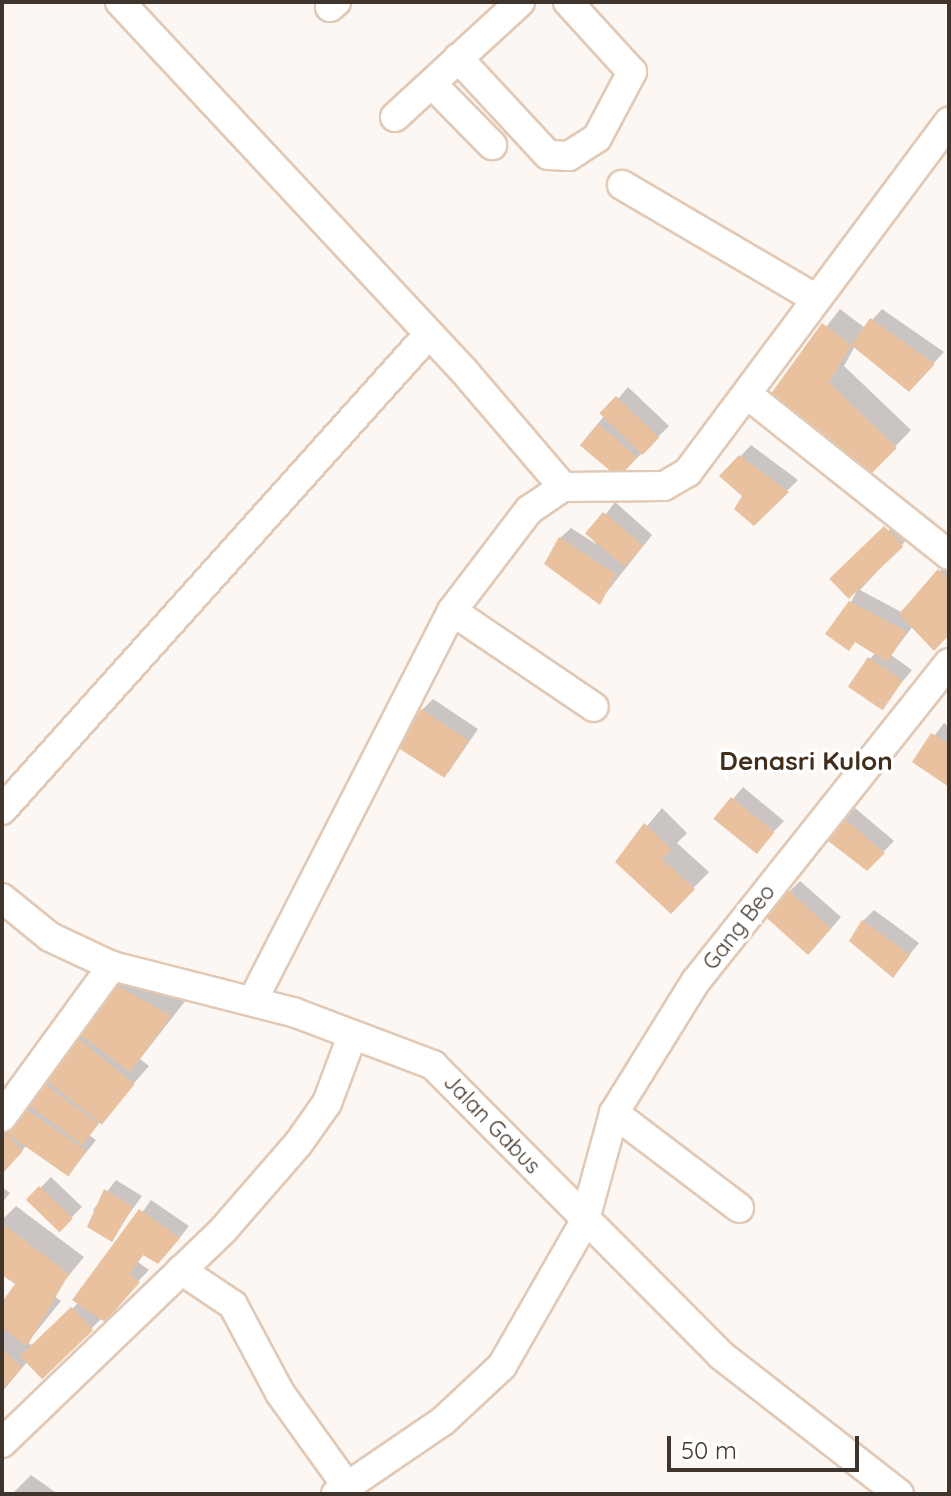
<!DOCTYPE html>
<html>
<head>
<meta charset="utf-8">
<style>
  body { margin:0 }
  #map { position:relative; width:951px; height:1496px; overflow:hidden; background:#fdf7f3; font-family:Quicksand,sans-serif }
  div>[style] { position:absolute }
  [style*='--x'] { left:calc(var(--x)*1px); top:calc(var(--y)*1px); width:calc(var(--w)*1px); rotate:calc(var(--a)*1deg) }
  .shadow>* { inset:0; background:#0003; transform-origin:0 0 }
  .building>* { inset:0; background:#e9c19f; transform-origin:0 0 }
  .roads { filter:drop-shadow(2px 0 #e1c9b5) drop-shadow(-2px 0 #e1c9b5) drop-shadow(0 2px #e1c9b5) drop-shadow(0 -2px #e1c9b5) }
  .minor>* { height:28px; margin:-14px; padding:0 14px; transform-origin:14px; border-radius:14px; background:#fff }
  span { translate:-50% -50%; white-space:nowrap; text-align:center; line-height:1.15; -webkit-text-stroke:7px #fff; paint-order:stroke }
  .street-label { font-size:22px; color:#3f352d }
  .quarter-label { font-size:26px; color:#412e1d; font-weight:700 }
  .frame { position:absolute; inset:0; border:4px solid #3f352d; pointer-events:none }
  .scale { position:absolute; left:667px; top:1436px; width:192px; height:36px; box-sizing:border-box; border:4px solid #3f352d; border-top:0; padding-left:10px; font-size:24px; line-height:28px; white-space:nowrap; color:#3f352d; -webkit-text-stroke:6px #fff; paint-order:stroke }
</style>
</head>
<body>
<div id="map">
  <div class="shadow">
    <i style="clip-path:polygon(840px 309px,865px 328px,882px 309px,944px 352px,919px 379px,855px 346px,844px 366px,911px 430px,867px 476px,770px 399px)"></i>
    <i style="clip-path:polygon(628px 387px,669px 426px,630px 465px,581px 444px)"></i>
    <i style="clip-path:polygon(751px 445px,798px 480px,754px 524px,744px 496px,722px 476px)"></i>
    <i style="clip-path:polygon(615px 502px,652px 535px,599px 602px,560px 538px,571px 528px,596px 544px,590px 535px)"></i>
    <i style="clip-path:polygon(896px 517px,912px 534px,860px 590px,903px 613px,949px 561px,949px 633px,913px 626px,891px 655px,912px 670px,889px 698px,870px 659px,876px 652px,857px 640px,849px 648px,851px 602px)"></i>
    <i style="clip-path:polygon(433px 699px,478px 729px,448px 773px,422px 710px)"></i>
    <i style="clip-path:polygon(944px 723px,949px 727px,949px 785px,915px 761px)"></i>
    <i style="clip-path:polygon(743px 787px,784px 821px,758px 848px,716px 819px)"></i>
    <i style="clip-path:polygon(662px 808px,687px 833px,677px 843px,709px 872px,671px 911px,617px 862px)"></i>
    <i style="clip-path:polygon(855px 808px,894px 841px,867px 869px,826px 837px)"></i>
    <i style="clip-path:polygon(800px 881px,841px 917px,808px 955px,789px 892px)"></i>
    <i style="clip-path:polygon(874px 910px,919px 943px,893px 975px,863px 921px)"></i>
    <i style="clip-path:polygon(127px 966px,186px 1000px,140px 1059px,149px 1066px,89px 1135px,96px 1140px,69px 1174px,27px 1145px,2px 1171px,2px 1127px)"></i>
    <i style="left:51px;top:1177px;width:43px;height:33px;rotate:44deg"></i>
    <i style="clip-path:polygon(116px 1180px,142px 1196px,111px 1239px,93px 1210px)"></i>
    <i style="clip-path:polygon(2px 1187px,10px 1193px,2px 1203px)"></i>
    <i style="clip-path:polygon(151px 1200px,189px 1226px,169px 1251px,144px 1254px,138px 1262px,149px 1270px,44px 1377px,28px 1361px,2px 1392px,2px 1305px,18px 1284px,2px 1272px,2px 1220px,16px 1206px,84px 1257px,53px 1295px,61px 1301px,28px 1342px,34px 1347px,79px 1302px)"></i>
    <i style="clip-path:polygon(31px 1475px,58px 1494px,12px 1494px)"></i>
  </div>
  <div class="building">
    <i style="clip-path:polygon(870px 318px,935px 364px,909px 392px,851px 345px)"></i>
    <i style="clip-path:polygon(822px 323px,851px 345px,829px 383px,897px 448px,867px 478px,767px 399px)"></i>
    <i style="left:616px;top:396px;width:60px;height:24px;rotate:44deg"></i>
    <i style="left:598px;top:424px;width:51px;height:28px;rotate:40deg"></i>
    <i style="clip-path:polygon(739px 455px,789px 492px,754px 526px,734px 509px,742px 496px,719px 476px)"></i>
    <i style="left:603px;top:512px;width:52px;height:28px;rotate:40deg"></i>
    <i style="left:884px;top:526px;width:28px;height:76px;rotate:46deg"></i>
    <i style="clip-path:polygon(559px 537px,616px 574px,600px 605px,544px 564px)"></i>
    <i style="clip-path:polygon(938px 569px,949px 579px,949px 635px,934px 651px,899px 614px)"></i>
    <i style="clip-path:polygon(849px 601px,907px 632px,887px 662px,855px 642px,849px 651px,825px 634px)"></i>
    <i style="left:868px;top:657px;width:42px;height:36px;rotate:34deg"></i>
    <i style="left:421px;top:709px;width:57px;height:45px;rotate:33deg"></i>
    <i style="clip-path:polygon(931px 733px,949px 744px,949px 787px,912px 762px)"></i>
    <i style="left:731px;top:797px;width:56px;height:28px;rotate:39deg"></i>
    <i style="clip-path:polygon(842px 817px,885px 853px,867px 871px,823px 837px)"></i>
    <i style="clip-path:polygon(644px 823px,672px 850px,662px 859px,695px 889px,671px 914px,615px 862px)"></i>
    <i style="left:788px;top:890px;width:58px;height:35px;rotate:42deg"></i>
    <i style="clip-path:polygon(862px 920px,910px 955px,893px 978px,849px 941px)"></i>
    <i style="clip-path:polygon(109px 981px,171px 1016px,130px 1072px,73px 1029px)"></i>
    <i style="left:70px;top:1032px;width:83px;height:52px;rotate:39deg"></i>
    <i style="left:39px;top:1080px;width:74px;height:26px;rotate:37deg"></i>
    <i style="left:19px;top:1104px;width:82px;height:31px;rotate:35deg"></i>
    <i style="clip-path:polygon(2px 1130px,23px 1151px,2px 1174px)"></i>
    <i style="left:39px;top:1186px;width:47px;height:19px;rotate:44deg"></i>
    <i style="clip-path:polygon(104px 1189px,133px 1207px,112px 1242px,87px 1227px)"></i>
    <i style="clip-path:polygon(139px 1209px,180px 1238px,158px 1264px,143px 1255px,129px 1274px,140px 1282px,105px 1322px,72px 1300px)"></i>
    <i style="clip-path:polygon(2px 1223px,69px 1274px,27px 1346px,2px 1327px,2px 1302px,15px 1284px,2px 1275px)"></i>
    <i style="left:71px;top:1307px;width:32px;height:71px;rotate:46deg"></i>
    <i style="clip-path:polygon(2px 1349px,22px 1367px,2px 1391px)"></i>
  </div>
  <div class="roads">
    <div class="minor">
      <i style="--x:120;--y:2;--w:504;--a:47.01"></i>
      <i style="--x:464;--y:371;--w:153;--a:49.5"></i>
      <i style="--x:330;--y:7;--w:8;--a:-40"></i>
      <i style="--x:458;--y:58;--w:132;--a:47.1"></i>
      <i style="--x:548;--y:155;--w:21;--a:3"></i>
      <i style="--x:569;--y:156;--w:33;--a:-33"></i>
      <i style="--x:597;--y:138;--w:75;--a:-62.1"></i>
      <i style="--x:632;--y:72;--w:95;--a:-132.4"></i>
      <i style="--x:434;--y:86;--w:83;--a:45.5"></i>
      <i style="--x:395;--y:117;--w:170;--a:-42.6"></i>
      <i style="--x:622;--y:185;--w:221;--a:30.4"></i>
      <i style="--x:748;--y:395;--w:257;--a:38.5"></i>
      <i style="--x:452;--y:611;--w:171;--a:34.1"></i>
      <i style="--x:2;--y:810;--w:639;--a:-48.11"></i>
      <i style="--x:2;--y:898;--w:62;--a:39.1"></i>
      <i style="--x:50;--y:937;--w:68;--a:25.1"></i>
      <i style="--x:112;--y:966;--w:187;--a:14.3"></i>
      <i style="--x:293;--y:1012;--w:150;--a:20.7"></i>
      <i style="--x:433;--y:1065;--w:410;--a:45.2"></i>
      <i style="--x:722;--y:1356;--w:224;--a:37.9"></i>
      <i style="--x:253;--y:1000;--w:437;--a:-62.9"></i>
      <i style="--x:452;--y:611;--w:127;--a:-52.7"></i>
      <i style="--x:529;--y:510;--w:41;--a:-34.1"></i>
      <i style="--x:563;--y:487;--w:101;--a:-0.6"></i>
      <i style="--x:664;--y:486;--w:28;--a:-30"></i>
      <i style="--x:688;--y:472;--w:437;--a:-53.3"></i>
      <i style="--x:614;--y:1113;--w:157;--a:37.2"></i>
      <i style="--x:2;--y:1117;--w:187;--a:-53.9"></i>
      <i style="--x:181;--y:1270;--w:63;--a:33.9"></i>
      <i style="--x:233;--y:1305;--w:100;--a:61.9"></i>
      <i style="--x:280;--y:1393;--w:113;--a:54.3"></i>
      <i style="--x:2;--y:1443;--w:308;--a:-43.9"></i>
      <i style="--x:224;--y:1229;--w:113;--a:-49"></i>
      <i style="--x:298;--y:1144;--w:50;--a:-54.7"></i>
      <i style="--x:327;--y:1103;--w:72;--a:-69.5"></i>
      <i style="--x:336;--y:1494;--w:130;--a:-34.3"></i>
      <i style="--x:443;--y:1421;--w:81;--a:-43"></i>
      <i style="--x:502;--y:1366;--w:165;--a:-60.2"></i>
      <i style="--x:584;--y:1223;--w:114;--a:-74.7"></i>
      <i style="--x:614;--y:1113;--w:155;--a:-58.2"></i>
      <i style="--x:696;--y:981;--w:406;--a:-51.5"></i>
    </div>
  </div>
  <div class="street-label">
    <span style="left:739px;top:927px;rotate:-52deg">Gang Beo</span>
    <span style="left:492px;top:1124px;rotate:46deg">Jalan Gabus</span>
  </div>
  <div class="quarter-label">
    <span style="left:806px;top:761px">Denasri Kulon</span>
  </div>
  <div class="frame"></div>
  <div class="scale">50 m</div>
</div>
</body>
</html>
